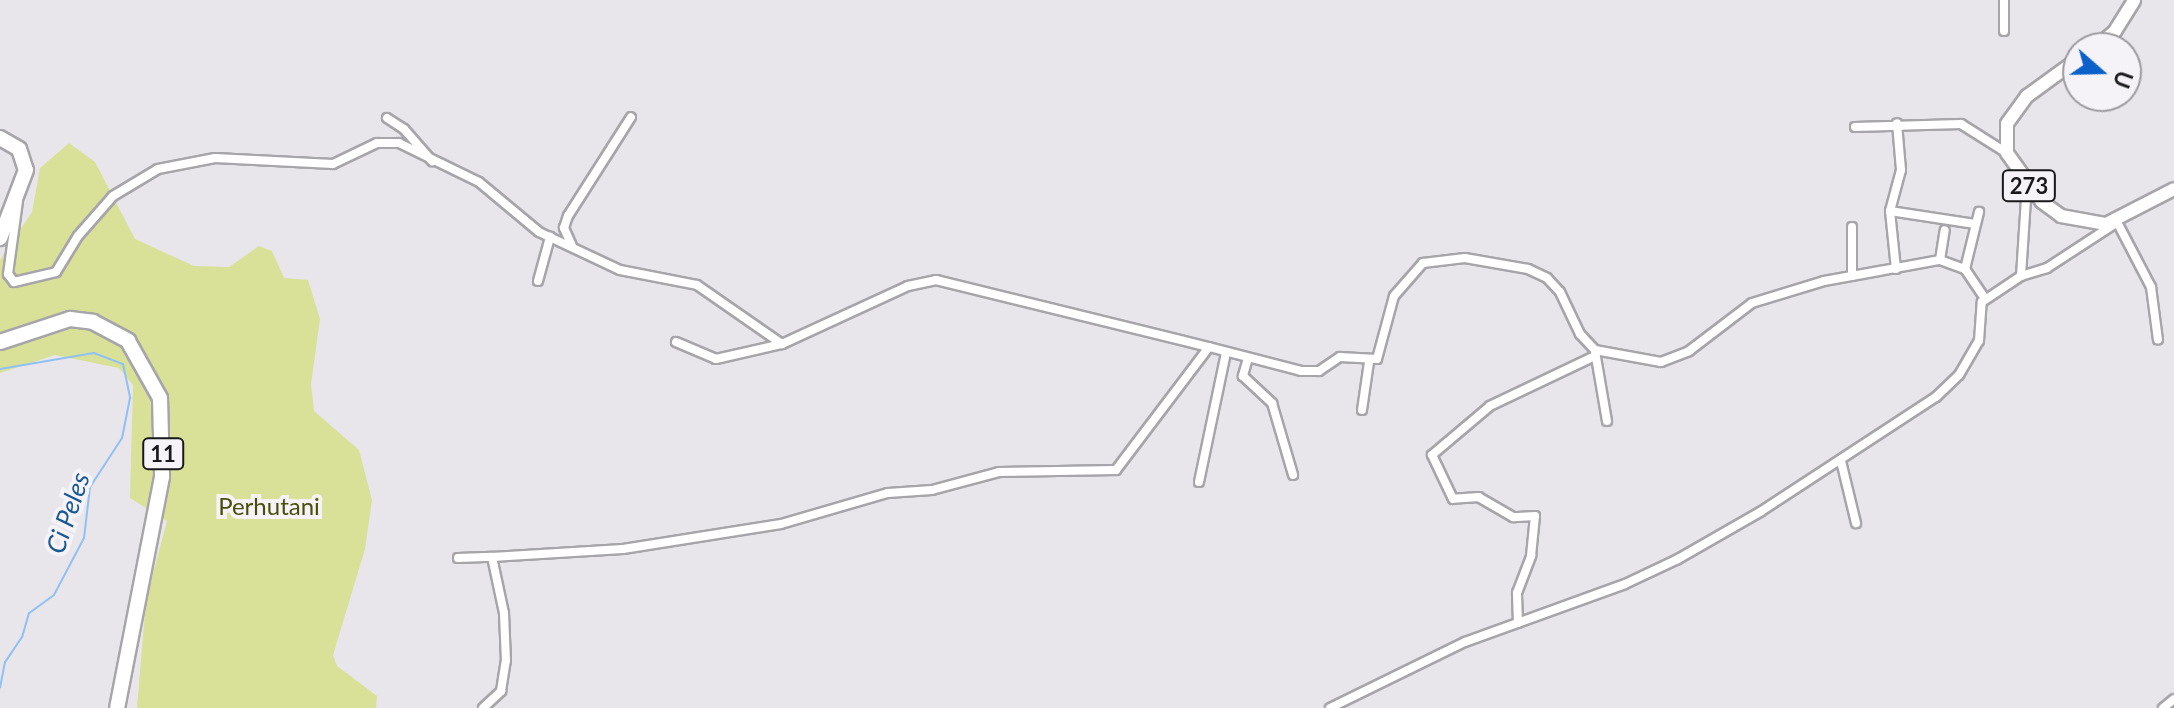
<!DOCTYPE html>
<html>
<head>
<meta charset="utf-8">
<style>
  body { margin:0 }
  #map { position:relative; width:2174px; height:708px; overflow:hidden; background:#e8e6ea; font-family:Lato,sans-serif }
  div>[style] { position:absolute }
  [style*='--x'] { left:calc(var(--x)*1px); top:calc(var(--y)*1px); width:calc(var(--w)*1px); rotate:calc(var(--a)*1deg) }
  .green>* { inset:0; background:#d8e197 }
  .stream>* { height:2px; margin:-1px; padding:0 1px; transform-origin:1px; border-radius:1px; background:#90c0f4 }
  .roads { filter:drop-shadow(2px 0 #a7a5a9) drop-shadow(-2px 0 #a7a5a9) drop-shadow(0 2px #a7a5a9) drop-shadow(0 -2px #a7a5a9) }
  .street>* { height:8px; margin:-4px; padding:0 4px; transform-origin:4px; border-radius:4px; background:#fff }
  .primary>* { height:12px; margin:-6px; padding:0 6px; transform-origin:6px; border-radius:6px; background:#fff }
  .highway>* { height:14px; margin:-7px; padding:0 7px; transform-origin:7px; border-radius:7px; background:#fff }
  span { translate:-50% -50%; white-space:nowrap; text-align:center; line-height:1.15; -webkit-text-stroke:8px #f5f3f7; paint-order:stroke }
  .shield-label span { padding:2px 6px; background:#f5f3f7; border:2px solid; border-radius:6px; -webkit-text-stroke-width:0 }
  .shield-label { font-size:22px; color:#19181a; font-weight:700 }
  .park-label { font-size:24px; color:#494e0a }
  .water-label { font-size:26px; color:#185892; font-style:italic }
  .north { position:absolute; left:2062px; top:32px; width:80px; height:80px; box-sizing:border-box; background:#f5f3f7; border:2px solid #9d9b9f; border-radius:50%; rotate:110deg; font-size:22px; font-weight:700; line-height:32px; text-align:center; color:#19181a }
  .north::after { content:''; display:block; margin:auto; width:28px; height:36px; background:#0c60ca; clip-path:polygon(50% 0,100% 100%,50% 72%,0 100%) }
</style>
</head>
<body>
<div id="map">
  <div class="green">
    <i style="clip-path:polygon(69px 143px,95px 162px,135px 239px,194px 266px,229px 267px,259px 246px,272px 251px,284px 278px,308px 280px,320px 319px,311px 384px,314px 411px,359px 450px,372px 500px,365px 549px,333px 655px,337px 666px,377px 696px,376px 708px,137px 708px,146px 600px,167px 521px,130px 498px,133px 385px,119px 368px,55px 355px,0 373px,0 260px,32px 212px,40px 168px)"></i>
  </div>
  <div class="stream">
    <i style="--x:0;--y:369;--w:95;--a:-9.7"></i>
    <i style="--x:94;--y:353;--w:31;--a:21"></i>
    <i style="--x:123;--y:364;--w:35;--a:78"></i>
    <i style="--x:130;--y:398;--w:41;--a:101.3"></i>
    <i style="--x:122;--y:438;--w:59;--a:123.1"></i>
    <i style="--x:90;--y:487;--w:51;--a:96.7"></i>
    <i style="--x:84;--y:538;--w:64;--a:117.8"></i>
    <i style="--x:54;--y:595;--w:31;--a:144"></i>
    <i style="--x:29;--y:613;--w:25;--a:106"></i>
    <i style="--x:22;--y:637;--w:30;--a:124"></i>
    <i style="--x:5;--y:662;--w:26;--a:101"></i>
  </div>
  <div class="roads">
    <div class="street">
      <i style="--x:2004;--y:31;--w:31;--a:-90"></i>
      <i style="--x:387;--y:118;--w:20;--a:33"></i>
      <i style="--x:404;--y:129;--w:43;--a:48.8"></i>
      <i style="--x:1855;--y:127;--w:106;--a:-1.6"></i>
      <i style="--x:1961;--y:124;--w:54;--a:32.2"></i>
      <i style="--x:18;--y:201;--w:74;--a:97.8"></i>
      <i style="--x:8;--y:274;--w:10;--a:53"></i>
      <i style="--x:14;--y:282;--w:43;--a:-13.4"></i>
      <i style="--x:56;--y:272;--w:42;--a:-58.6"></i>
      <i style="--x:78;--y:236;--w:53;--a:-48.8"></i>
      <i style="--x:113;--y:196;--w:52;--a:-31"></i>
      <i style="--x:158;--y:169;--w:58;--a:-10.9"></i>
      <i style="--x:215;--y:158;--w:118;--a:2.9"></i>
      <i style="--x:333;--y:164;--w:49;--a:-25.5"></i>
      <i style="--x:377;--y:143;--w:22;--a:0"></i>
      <i style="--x:399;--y:143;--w:89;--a:26"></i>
      <i style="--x:479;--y:182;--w:78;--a:39.8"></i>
      <i style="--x:539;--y:232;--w:89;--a:25.1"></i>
      <i style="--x:620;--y:270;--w:78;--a:11"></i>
      <i style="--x:697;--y:285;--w:103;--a:34.8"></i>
      <i style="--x:782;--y:344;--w:139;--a:-24.7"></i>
      <i style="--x:908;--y:286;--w:29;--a:-12"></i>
      <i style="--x:936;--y:280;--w:281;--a:13.8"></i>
      <i style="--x:1890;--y:211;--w:86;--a:8.7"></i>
      <i style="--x:2116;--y:220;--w:76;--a:62.4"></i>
      <i style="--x:2151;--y:287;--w:53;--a:82.5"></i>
      <i style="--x:1852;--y:227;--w:49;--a:90"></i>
      <i style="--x:572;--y:246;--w:20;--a:-114"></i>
      <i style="--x:564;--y:228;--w:13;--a:-72"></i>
      <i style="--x:568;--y:216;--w:117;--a:-57.5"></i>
      <i style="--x:1940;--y:260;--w:30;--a:-81"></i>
      <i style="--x:1896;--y:269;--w:58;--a:-95.9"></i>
      <i style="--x:1890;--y:211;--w:42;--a:-75"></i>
      <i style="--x:1901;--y:170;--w:47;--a:-94.9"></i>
      <i style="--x:1965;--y:269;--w:59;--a:-76.2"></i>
      <i style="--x:2021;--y:276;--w:27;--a:-17"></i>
      <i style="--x:2047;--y:268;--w:79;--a:-33.1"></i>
      <i style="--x:538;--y:281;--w:46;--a:-74.7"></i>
      <i style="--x:676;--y:342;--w:43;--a:23"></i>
      <i style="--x:716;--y:359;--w:68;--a:-12.8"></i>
      <i style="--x:1595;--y:351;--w:71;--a:80.3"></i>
      <i style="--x:1248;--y:358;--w:19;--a:106"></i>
      <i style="--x:1243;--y:376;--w:40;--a:43"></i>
      <i style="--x:1272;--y:403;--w:75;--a:73.7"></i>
      <i style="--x:1362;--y:410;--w:49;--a:-81.7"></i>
      <i style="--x:1841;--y:461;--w:64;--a:76.4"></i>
      <i style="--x:1199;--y:482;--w:132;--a:-78.2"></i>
      <i style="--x:458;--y:558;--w:34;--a:-2"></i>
      <i style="--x:1518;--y:623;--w:30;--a:-92"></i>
      <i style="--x:1517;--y:593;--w:40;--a:-69"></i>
      <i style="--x:1531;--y:556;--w:40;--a:-84.3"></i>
      <i style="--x:1535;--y:516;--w:22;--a:177"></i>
      <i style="--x:1513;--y:517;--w:39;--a:-150"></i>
      <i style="--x:1479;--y:497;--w:26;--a:176"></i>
      <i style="--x:1453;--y:499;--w:49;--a:-115.5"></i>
      <i style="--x:1432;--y:455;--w:76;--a:-40.2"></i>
      <i style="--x:1490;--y:406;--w:116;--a:-25.5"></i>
      <i style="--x:483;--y:708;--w:25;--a:-43"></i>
      <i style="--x:501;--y:691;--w:30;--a:-81"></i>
      <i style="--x:506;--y:661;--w:48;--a:-92.4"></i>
      <i style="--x:504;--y:613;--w:57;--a:-102.1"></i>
      <i style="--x:492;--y:557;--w:131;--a:-3.5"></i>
      <i style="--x:623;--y:549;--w:160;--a:-9"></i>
      <i style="--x:781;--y:524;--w:111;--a:-16.2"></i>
      <i style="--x:888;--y:493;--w:44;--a:-3.9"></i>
      <i style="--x:932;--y:490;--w:69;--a:-15"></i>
      <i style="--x:999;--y:472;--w:117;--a:-1"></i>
      <i style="--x:1116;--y:470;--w:154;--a:-52.9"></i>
      <i style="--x:1209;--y:347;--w:95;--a:14.6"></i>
      <i style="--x:1301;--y:371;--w:18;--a:0"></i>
      <i style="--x:1319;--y:371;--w:25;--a:-34"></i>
      <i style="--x:1340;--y:357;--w:37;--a:3"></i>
      <i style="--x:1377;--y:359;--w:65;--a:-74.9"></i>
      <i style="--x:1394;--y:296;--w:44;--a:-48.7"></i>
      <i style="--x:1423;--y:263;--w:42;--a:-6.8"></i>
      <i style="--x:1465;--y:258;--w:64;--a:9.9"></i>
      <i style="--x:1528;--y:269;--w:21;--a:25"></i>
      <i style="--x:1547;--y:278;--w:19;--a:47"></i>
      <i style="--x:1560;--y:292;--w:47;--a:64.5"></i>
      <i style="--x:1580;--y:334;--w:22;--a:47"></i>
      <i style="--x:1595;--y:350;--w:67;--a:10.3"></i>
      <i style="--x:1661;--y:362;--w:30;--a:-21"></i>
      <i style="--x:1689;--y:351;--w:79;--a:-37.3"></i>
      <i style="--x:1752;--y:303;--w:75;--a:-17"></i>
      <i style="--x:1824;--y:281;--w:118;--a:-10.3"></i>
      <i style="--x:1940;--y:260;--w:27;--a:20"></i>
      <i style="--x:1965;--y:269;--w:36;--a:56"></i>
      <i style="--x:1330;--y:708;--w:150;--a:-26.1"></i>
      <i style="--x:1465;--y:642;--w:170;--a:-19.9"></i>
      <i style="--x:1625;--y:584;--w:59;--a:-25.3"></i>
      <i style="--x:1678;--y:559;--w:95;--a:-29.8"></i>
      <i style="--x:1760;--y:512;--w:210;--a:-33.2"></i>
      <i style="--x:1936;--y:397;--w:32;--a:-44"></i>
      <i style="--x:1959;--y:375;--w:39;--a:-60"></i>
      <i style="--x:1979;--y:341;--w:39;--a:-86"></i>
      <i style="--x:1982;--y:302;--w:47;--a:-33.7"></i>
      <i style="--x:2021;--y:276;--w:93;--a:-86.3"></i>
      <i style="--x:2163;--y:708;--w:14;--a:-39"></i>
    </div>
    <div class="primary">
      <i style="--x:2095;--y:48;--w:26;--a:-40"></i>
      <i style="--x:2115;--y:31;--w:36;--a:-58"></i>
      <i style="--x:2078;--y:59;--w:63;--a:144"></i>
      <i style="--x:2027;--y:96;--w:34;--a:126"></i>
      <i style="--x:2007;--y:124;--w:29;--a:90"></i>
      <i style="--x:2007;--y:153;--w:60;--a:54.5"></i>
      <i style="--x:2042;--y:202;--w:24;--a:36"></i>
      <i style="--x:2061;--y:216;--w:46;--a:10.1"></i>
      <i style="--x:2106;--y:224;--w:76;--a:-27.2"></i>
    </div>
    <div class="highway">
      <i style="--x:0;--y:138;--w:22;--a:30"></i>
      <i style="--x:19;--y:149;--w:22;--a:72"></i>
      <i style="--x:26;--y:170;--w:73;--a:110.9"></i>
      <i style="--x:0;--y:342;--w:74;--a:-18.2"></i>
      <i style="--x:70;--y:319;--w:23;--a:7"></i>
      <i style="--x:93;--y:322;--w:40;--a:28"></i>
      <i style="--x:128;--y:341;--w:65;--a:60.7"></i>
      <i style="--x:160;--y:398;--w:79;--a:88.5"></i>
      <i style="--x:162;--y:477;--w:235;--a:101"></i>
    </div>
  </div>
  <div class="shield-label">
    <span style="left:2029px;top:186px">273</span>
    <span style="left:163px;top:454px">11</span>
  </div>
  <div class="park-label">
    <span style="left:269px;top:506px">Perhutani</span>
  </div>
  <div class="water-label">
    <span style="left:68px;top:513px;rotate:-71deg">Ci Peles</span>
  </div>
  <div class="north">U</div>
</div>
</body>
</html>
